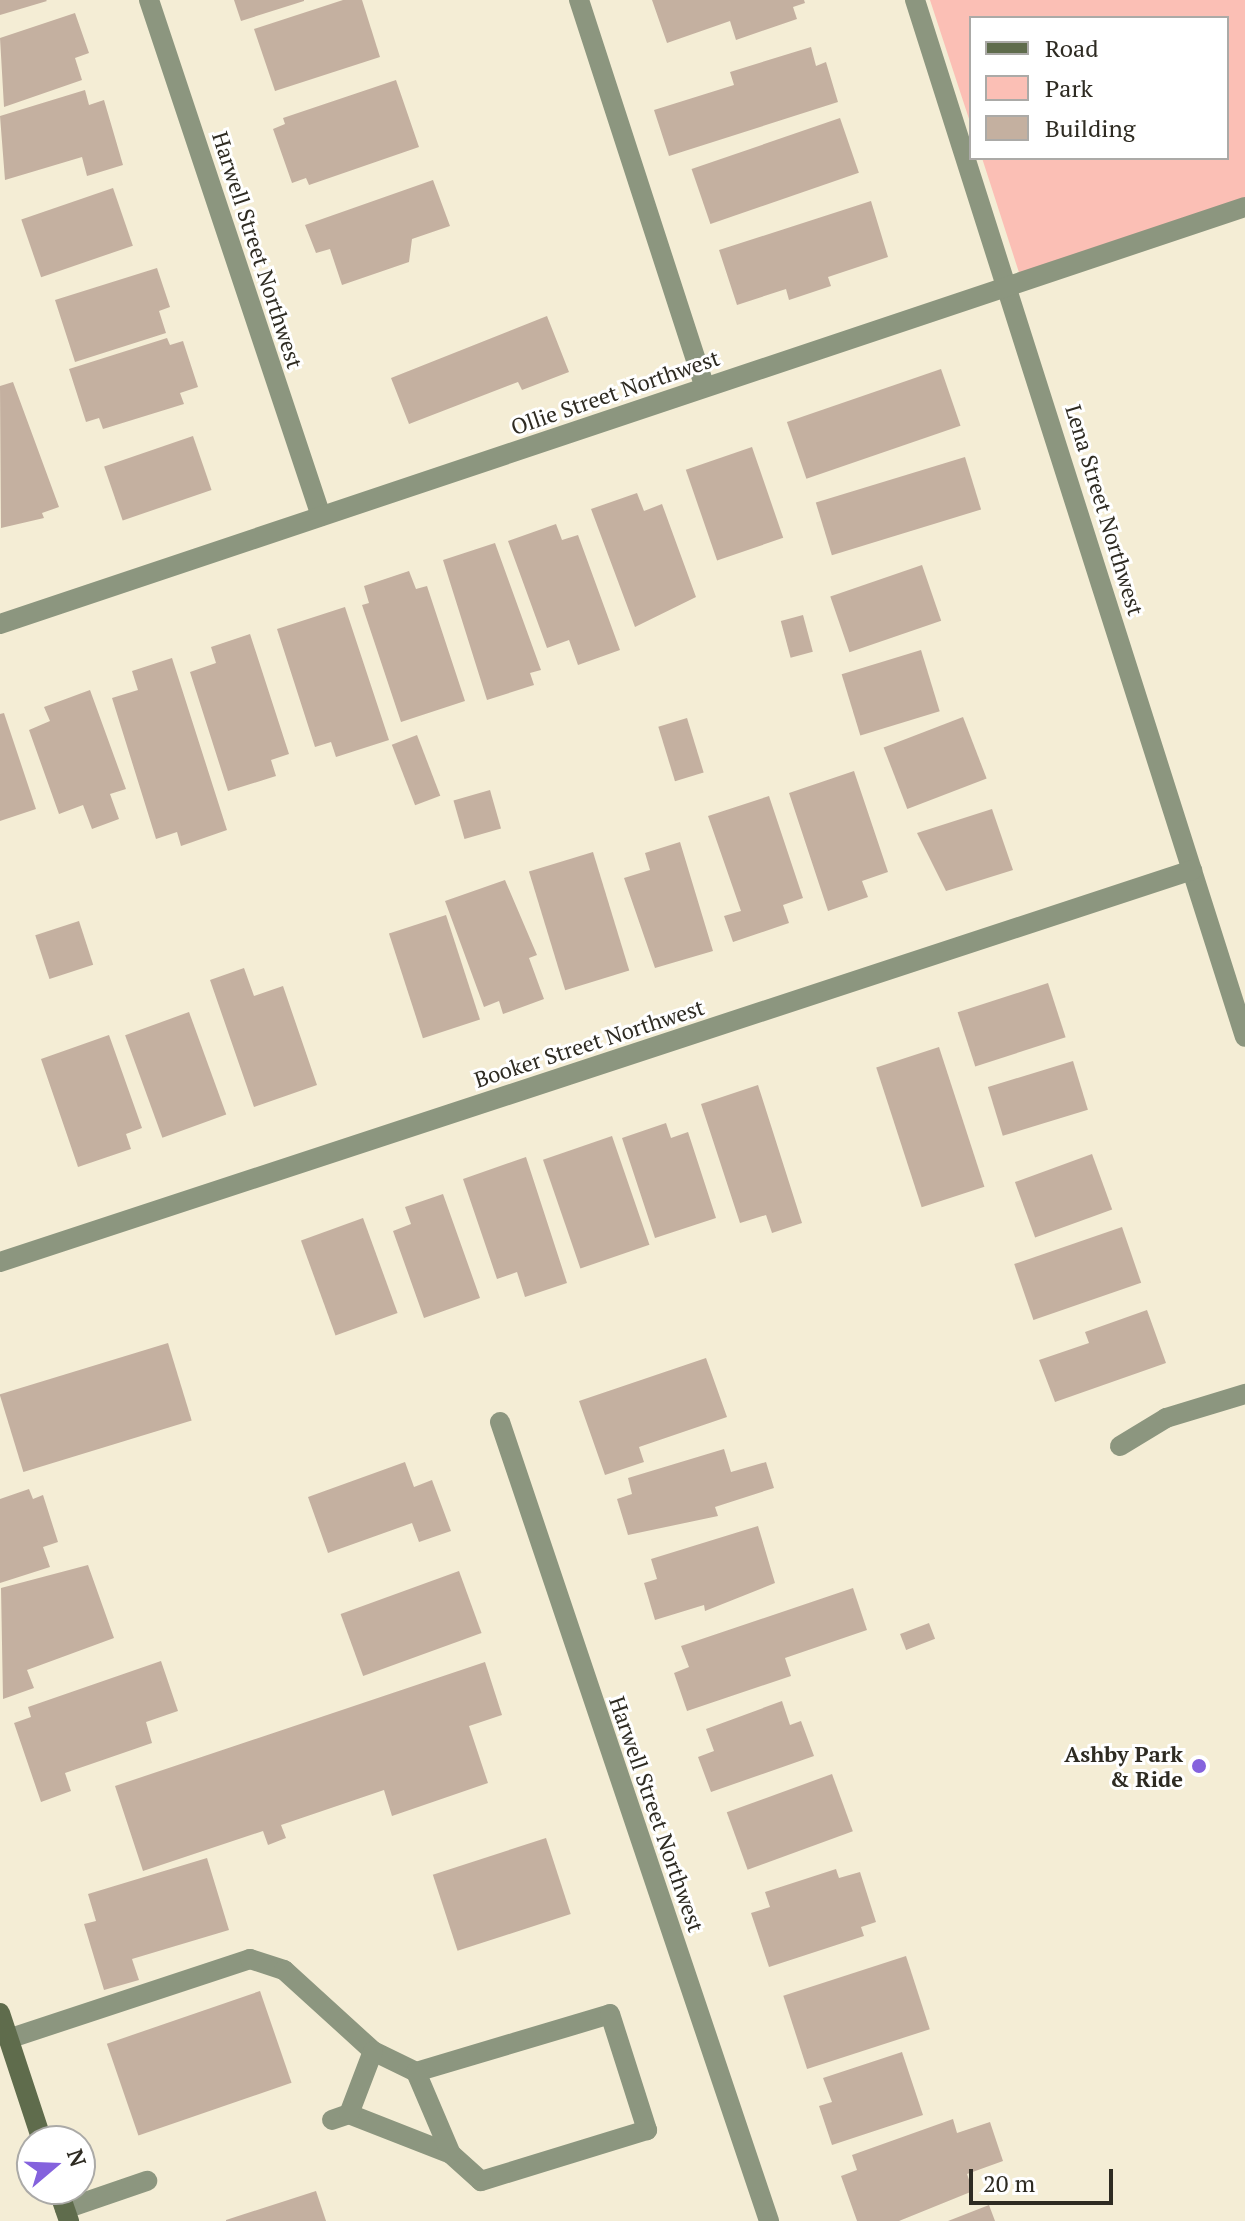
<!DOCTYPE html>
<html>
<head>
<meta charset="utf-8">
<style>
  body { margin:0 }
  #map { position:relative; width:1245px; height:2221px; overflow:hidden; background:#f4edd5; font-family:"PT Serif",serif }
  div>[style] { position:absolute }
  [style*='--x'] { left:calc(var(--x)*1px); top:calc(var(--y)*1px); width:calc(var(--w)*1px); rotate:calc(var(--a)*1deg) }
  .green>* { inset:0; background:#fbbfb5 }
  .building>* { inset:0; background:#c4b0a0; transform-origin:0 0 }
  .service>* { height:20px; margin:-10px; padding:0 10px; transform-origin:10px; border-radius:10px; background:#8c967f }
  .minor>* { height:20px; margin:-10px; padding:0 10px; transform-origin:10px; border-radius:10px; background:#8c967f }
  .secondary>* { height:20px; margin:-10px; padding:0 10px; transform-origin:10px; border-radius:10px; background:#5f6c4c }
  .dots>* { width:22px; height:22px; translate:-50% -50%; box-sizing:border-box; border:4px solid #fff; border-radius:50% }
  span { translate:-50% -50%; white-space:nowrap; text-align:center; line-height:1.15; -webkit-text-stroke:6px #fff; paint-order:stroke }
  .street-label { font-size:22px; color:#2e2b22 }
  .poi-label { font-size:22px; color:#2e2b22; font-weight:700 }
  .right { translate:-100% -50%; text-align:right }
  .legend { position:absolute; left:969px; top:16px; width:260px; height:144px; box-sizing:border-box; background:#fff; border:2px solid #abaaa7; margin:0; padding:10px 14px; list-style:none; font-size:24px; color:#2e2b22 }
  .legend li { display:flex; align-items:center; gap:16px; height:40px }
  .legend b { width:40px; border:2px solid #abaaa7 }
  .north { position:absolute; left:16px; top:2125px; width:80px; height:80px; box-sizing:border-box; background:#fff; border:2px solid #abaaa7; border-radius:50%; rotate:71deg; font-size:22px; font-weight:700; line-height:32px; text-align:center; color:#2e2b22 }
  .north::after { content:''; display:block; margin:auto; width:28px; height:36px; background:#8462dd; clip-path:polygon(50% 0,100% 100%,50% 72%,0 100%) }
  .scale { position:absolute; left:969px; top:2169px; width:144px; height:36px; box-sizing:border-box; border:4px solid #2e2b22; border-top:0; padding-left:10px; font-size:24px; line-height:28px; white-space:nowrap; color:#2e2b22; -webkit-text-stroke:6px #fff; paint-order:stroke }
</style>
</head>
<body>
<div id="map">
  <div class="green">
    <i style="clip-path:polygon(930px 0,1245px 0,1245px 212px,1024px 288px,982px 158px,1227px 158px,1227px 18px,971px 18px,971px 125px)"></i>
  </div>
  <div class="building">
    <i style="clip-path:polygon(0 0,46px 0,47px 1px,0 15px)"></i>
    <i style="clip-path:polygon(234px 0,304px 0,304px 1px,241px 21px)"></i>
    <i style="clip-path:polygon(343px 0,362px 0,380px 57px,275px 91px,254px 29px)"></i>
    <i style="clip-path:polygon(652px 0,804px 0,805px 3px,793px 7px,797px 19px,736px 40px,730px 21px,667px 43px)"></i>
    <i style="clip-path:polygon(75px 13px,89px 53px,75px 58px,82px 80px,4px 107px,0 38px)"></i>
    <i style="clip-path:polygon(811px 47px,816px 66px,826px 62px,838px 102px,669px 156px,654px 110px,734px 85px,730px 72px)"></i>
    <i style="clip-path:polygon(396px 80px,419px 147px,309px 185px,306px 178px,292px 183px,273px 129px,285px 124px,283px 118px)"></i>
    <i style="clip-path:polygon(85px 90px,89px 105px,104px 100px,123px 165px,87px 176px,82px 157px,5px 180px,0 116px)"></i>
    <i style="left:840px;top:118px;width:58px;height:157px;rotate:71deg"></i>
    <i style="clip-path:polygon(433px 180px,450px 226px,412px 239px,409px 262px,342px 285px,330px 249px,316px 253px,305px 225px)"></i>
    <i style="left:113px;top:188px;width:61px;height:97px;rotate:71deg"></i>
    <i style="clip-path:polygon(871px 201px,888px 257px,828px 277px,831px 286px,789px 300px,786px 289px,737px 305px,719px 250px)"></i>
    <i style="clip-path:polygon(157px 268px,170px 307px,159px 311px,166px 333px,75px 362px,55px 300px)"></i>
    <i style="clip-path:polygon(547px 316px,569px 372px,522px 390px,518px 382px,409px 424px,391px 378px)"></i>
    <i style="clip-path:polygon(167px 338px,170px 345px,183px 341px,198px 387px,180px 393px,184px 404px,103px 429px,99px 418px,86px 422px,69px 369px)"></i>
    <i style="left:941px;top:369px;width:60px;height:163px;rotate:71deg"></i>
    <i style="clip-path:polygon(13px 382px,59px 507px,42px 513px,44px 518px,1px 528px,0 386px)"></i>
    <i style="left:193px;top:436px;width:57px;height:94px;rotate:71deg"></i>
    <i style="left:752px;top:447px;width:96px;height:70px;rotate:71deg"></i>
    <i style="left:965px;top:457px;width:55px;height:156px;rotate:73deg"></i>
    <i style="clip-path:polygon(637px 493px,644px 511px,662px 504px,696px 597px,635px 627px,591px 509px)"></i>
    <i style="clip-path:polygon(556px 524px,562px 540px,578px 535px,620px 650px,578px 665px,569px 640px,547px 648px,508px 541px)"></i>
    <i style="clip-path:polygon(495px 543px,541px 670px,530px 673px,534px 685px,487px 700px,443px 560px)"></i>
    <i style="left:922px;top:565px;width:59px;height:97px;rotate:71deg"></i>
    <i style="clip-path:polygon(409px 571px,416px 589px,427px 586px,465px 701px,401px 722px,362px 605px,369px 603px,364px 586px)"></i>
    <i style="clip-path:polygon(345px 607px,389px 740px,336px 757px,331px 742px,315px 747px,277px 629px)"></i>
    <i style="left:803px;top:615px;width:38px;height:23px;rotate:75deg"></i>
    <i style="clip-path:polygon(250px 634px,289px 754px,271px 760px,276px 776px,228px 791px,190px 672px,216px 663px,211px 647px)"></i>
    <i style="left:921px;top:650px;width:64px;height:83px;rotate:73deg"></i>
    <i style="clip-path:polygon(172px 658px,227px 830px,181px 846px,177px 832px,156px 839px,112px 698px,138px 690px,132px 671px)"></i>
    <i style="clip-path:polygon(90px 690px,126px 789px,110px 794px,119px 819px,92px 829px,83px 805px,59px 814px,29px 730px,50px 721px,44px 707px)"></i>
    <i style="clip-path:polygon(4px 713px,36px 809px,0 821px,0 714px)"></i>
    <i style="left:963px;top:717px;width:66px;height:85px;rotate:69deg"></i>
    <i style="left:687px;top:718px;width:57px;height:30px;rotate:73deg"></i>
    <i style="left:417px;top:735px;width:65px;height:27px;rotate:69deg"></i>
    <i style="clip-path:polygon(854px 771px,888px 872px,862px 881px,868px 897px,828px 911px,789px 793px)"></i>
    <i style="left:490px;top:790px;width:40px;height:38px;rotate:74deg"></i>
    <i style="clip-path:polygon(769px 796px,803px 898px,783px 905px,789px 923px,733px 942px,724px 916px,741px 911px,708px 816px)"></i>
    <i style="clip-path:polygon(992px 809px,1013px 870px,946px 891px,917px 833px)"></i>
    <i style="clip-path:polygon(680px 842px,713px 951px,655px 968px,624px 878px,650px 870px,645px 853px)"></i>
    <i style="left:593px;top:852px;width:124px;height:67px;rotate:73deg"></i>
    <i style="clip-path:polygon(505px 880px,537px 955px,529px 958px,544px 999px,503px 1014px,499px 1001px,484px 1007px,445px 901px)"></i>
    <i style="left:446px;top:915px;width:110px;height:60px;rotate:72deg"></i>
    <i style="left:79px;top:921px;width:46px;height:46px;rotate:72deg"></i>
    <i style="clip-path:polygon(244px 968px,254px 996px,283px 986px,317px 1085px,254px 1107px,210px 980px)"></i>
    <i style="left:1048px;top:983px;width:57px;height:95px;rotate:72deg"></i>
    <i style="left:189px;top:1012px;width:109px;height:68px;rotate:70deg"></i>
    <i style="clip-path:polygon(109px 1035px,142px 1128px,126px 1134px,131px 1149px,78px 1167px,41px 1059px)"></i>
    <i style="left:939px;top:1047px;width:147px;height:66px;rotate:72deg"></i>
    <i style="left:1073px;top:1061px;width:51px;height:89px;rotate:73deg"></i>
    <i style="clip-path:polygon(758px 1085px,802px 1223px,772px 1233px,766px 1215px,740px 1223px,701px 1104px)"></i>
    <i style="clip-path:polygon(666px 1123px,671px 1138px,688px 1132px,716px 1218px,655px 1238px,622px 1138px)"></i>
    <i style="left:612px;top:1136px;width:115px;height:73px;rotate:71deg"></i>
    <i style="left:1092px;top:1154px;width:59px;height:82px;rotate:70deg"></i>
    <i style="clip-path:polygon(526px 1157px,567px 1283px,525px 1297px,517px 1272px,497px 1279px,463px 1179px)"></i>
    <i style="clip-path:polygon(443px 1194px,480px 1298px,424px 1318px,393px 1231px,411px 1224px,405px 1207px)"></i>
    <i style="left:363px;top:1218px;width:101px;height:66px;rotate:70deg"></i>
    <i style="left:1122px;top:1227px;width:59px;height:114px;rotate:71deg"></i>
    <i style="clip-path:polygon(1147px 1310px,1166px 1363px,1055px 1402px,1039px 1360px,1089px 1343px,1085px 1332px)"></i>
    <i style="left:168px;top:1343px;width:81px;height:176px;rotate:73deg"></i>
    <i style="clip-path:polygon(706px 1358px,727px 1417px,639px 1447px,644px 1462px,605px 1475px,579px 1401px)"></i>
    <i style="clip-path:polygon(724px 1449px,731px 1472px,766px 1462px,774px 1488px,715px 1507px,718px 1516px,628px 1535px,617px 1499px,632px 1494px,628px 1478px)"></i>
    <i style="clip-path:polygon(405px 1462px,414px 1487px,432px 1480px,451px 1531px,419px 1542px,412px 1523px,328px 1553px,308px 1497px)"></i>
    <i style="clip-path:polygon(29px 1489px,33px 1499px,43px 1495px,58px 1542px,43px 1547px,50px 1567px,0 1583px,0 1499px)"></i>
    <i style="clip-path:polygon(758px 1526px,775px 1583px,705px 1611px,704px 1605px,655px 1620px,644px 1583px,657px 1579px,651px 1559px)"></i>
    <i style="clip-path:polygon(88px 1565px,114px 1638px,27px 1670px,34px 1688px,3px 1699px,1px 1588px)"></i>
    <i style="left:459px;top:1571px;width:66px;height:126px;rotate:70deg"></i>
    <i style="clip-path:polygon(853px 1588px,867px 1630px,785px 1658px,791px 1676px,687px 1711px,674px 1673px,689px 1667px,681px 1646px)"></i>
    <i style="left:929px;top:1623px;width:17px;height:31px;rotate:69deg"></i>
    <i style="clip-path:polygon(161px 1661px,178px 1711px,146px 1722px,152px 1743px,65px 1773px,71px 1791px,41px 1802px,14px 1723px,31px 1717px,28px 1707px)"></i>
    <i style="clip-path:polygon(485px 1662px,502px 1715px,469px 1726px,488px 1783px,392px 1816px,384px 1790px,281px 1825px,286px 1838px,268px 1845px,263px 1831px,143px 1871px,115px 1786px)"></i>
    <i style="clip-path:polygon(782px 1701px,790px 1725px,801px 1721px,814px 1756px,711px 1792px,698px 1757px,714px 1751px,706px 1729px)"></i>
    <i style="left:832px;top:1774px;width:61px;height:112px;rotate:70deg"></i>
    <i style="left:546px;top:1838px;width:80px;height:119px;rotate:72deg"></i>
    <i style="clip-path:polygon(207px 1858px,229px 1930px,132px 1959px,139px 1980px,104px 1990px,84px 1924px,96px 1921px,88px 1894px)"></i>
    <i style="clip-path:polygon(836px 1869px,839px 1878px,860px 1872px,876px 1922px,861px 1927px,864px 1936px,769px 1967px,751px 1913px,770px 1907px,765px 1892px)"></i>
    <i style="left:906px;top:1956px;width:77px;height:129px;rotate:72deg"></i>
    <i style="left:260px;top:1991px;width:97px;height:162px;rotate:71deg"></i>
    <i style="clip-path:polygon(902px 2052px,923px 2115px,832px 2145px,819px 2106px,832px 2102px,823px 2078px)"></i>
    <i style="clip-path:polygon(953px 2119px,957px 2133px,990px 2122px,1003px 2161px,967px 2174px,973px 2191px,899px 2221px,857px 2221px,841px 2176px,857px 2170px,852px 2155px)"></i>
    <i style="clip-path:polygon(316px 2191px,326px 2221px,226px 2221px,226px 2220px)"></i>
    <i style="clip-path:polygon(989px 2205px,995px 2221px,948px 2221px)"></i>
  </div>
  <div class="service">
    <i style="--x:1120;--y:1446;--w:54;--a:-31.3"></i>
    <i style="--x:1166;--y:1418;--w:83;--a:-16.9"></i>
    <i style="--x:8;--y:2039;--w:255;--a:-18.3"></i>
    <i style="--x:250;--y:1959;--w:36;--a:18"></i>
    <i style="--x:284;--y:1970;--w:120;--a:42.3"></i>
    <i style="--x:373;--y:2051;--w:48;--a:26"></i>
    <i style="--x:416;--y:2072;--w:202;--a:-16.6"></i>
    <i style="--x:610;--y:2014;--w:122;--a:72.3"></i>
    <i style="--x:647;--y:2130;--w:174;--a:162.9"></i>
    <i style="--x:481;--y:2181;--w:40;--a:-138"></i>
    <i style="--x:451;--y:2154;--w:110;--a:-158.6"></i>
    <i style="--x:349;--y:2114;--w:18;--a:161"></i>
    <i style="--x:416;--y:2072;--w:89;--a:66.9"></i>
    <i style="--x:349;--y:2114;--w:67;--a:-69.1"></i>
    <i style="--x:65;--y:2209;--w:87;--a:-18.9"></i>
  </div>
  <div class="minor">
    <i style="--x:149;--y:0;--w:544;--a:71.57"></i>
    <i style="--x:579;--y:0;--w:407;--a:72"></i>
    <i style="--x:915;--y:0;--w:1088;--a:72.35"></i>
    <i style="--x:0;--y:624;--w:1313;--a:-18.52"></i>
    <i style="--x:0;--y:1262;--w:1255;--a:-18.2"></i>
    <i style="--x:500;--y:1422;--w:843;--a:71.39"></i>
  </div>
  <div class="secondary">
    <i style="--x:0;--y:2013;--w:135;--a:71.8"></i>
    <i style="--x:58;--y:2189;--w:34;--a:71"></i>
  </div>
  <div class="dots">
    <i style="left:1199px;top:1766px;background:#8462dd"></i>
  </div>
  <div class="street-label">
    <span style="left:258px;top:250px;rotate:72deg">Harwell Street Northwest</span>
    <span style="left:615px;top:392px;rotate:-19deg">Ollie Street Northwest</span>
    <span style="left:1105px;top:510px;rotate:73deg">Lena Street Northwest</span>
    <span style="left:589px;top:1043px;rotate:-18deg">Booker Street Northwest</span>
    <span style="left:657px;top:1814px;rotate:71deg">Harwell Street Northwest</span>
  </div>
  <div class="poi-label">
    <span class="right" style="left:1183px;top:1766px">Ashby Park<br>&amp; Ride</span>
  </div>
  <ul class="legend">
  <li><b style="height:10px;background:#5f6c4c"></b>Road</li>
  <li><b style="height:22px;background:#fbbfb5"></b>Park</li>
  <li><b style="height:22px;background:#c4b0a0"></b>Building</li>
  </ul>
  <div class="north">N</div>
  <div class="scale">20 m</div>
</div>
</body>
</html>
